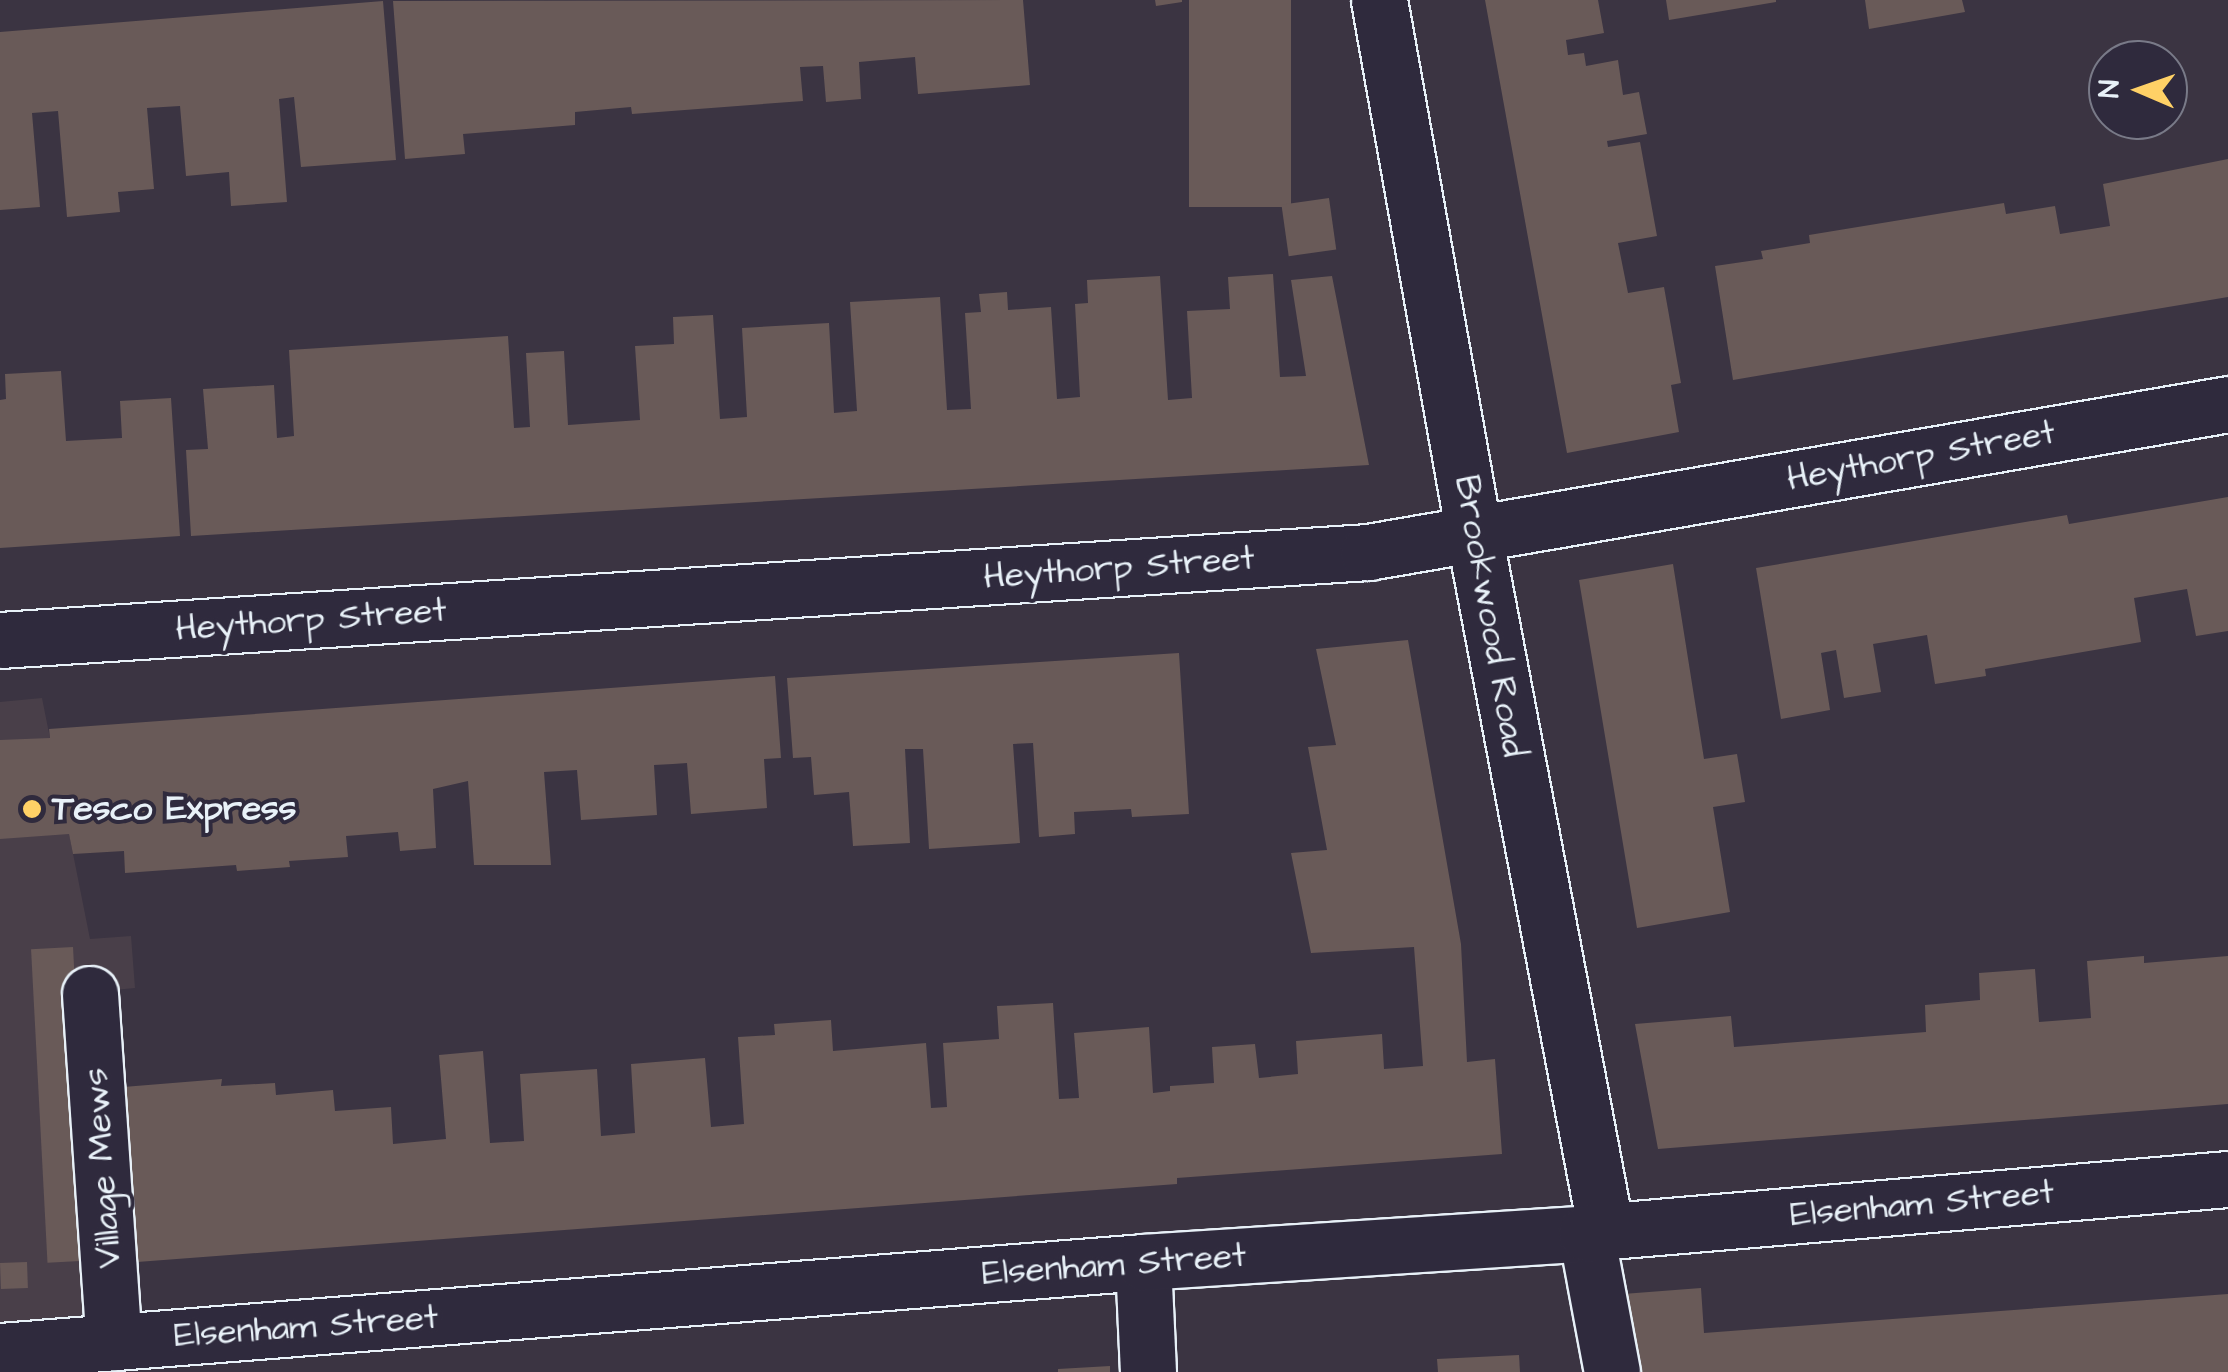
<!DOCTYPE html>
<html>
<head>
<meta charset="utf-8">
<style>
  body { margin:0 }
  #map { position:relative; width:2228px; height:1372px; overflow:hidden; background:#3b3442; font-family:"Architects Daughter",sans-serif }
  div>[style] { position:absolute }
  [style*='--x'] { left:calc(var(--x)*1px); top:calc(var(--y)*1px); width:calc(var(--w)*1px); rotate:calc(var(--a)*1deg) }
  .built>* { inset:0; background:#493f49 }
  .building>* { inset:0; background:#695a58; transform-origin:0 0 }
  .roads { filter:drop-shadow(2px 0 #e8f1f8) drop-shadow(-2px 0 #e8f1f8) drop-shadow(0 2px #e8f1f8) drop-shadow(0 -2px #e8f1f8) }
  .minor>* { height:55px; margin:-27.5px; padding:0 27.5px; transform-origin:27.5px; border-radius:27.5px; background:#2f2a3d }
  .dots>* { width:28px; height:28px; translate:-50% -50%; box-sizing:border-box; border:5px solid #2f2a3d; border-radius:50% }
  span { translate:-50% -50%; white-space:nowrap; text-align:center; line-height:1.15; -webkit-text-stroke:8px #2f2a3d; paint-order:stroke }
  .street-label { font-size:35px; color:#e8f1f8 }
  .poi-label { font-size:35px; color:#e8f1f8; font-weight:700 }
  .left { translate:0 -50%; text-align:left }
  .north { position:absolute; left:2088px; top:40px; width:100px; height:100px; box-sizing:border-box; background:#2f2a3d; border:2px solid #797a88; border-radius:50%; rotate:272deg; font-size:28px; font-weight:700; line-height:40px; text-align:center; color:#e8f1f8 }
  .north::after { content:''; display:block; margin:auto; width:35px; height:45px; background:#ffd166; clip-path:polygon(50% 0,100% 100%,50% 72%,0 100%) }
</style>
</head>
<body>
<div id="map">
  <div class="built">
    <i style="clip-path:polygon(42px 698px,90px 939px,131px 936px,135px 988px,103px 991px,93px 1283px,96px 1372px,0 1372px,0 702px)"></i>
  </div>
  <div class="building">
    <i style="clip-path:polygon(1023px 0,1030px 85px,918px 94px,915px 57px,859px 62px,861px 99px,826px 102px,823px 66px,800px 67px,803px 101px,632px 114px,631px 107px,575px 112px,575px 125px,463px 134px,465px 154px,405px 159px,393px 1px)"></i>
    <i style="clip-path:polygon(1155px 0,1182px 0,1182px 2px,1156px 6px)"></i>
    <i style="left:1189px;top:0;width:102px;height:207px"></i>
    <i style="clip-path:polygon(1485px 0,1598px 0,1604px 33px,1566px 40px,1568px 55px,1584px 53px,1586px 66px,1618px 60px,1623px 95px,1639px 92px,1647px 134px,1607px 141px,1608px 147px,1640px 142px,1657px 236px,1618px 243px,1628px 293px,1664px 287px,1681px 383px,1671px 385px,1679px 432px,1567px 453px)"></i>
    <i style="clip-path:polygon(1666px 0,1776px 0,1776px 2px,1669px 20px)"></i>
    <i style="clip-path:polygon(1865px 0,1962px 0,1965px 12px,1869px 29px)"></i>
    <i style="clip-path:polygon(383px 1px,396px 160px,301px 167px,294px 97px,279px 99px,287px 202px,231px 206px,229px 172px,186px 176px,180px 106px,147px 108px,154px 189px,118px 192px,120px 212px,67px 217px,58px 111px,32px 113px,40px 207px,0 210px,0 32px)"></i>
    <i style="clip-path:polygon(2228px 159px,2228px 297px,1733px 380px,1715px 266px,1763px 259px,1761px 251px,1810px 243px,1809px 235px,2004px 203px,2006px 214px,2055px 206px,2060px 234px,2110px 226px,2103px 184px)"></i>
    <i style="left:1329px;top:198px;width:52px;height:48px;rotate:82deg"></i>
    <i style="clip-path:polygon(1273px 274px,1280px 377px,1306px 376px,1291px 280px,1332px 276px,1369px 465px,191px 536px,186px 450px,208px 449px,203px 389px,274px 385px,277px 438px,294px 436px,289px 350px,508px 336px,514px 428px,530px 427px,526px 353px,564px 351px,568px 425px,640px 420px,635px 346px,674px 344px,673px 317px,713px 315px,720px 419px,747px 417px,742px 328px,829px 323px,834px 413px,845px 412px,857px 411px,850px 302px,940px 297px,947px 410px,971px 409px,965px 313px,981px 312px,979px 294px,1007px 292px,1008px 310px,1051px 307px,1057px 399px,1080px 397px,1075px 304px,1088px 303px,1087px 280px,1160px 276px,1168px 400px,1192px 398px,1187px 311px,1230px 309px,1228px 277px)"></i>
    <i style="clip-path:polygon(61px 371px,66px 441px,122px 438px,120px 401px,171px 398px,180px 536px,0 548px,0 400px,6px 399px,5px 374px)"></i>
    <i style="clip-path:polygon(2228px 497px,2228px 631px,2196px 636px,2187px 589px,2134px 598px,2141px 642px,1985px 669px,1986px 676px,1935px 684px,1927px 635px,1873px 644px,1881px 692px,1844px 698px,1836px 650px,1821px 653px,1830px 710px,1781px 719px,1756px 568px,2067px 515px,2069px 524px)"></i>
    <i style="clip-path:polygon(1673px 564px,1704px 759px,1737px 754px,1745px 802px,1713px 807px,1730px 912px,1637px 928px,1579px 580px)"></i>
    <i style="clip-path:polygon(1408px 640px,1461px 944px,1467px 1062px,1495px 1059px,1502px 1154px,1177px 1178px,1177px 1184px,124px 1263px,111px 1088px,222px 1079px,221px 1086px,275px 1083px,276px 1095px,333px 1090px,335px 1111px,391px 1107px,393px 1144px,446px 1139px,439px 1055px,483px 1051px,490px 1143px,524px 1141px,520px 1074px,597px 1069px,601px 1136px,635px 1133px,631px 1064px,705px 1058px,711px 1127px,744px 1124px,738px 1037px,775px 1035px,774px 1024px,831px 1020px,833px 1051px,926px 1043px,931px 1108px,947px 1107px,943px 1043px,999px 1039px,997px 1006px,1053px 1003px,1059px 1099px,1079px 1098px,1074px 1033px,1149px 1027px,1153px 1093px,1170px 1091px,1170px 1086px,1214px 1083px,1212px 1047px,1255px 1044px,1259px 1078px,1298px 1074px,1296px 1041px,1382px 1034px,1384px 1069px,1423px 1066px,1414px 947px,1311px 953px,1291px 853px,1327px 850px,1308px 747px,1336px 745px,1316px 649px)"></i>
    <i style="clip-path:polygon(1179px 653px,1189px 814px,1132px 817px,1131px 809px,1074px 812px,1075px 834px,1039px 837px,1033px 743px,1013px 744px,1020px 843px,929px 849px,923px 749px,905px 749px,910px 843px,853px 846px,849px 792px,814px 795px,811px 757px,793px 758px,787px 678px)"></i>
    <i style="clip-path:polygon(775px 676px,781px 758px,764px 759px,767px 808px,691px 814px,687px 763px,673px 764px,654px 765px,657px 815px,581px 820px,577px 770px,544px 772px,551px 865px,474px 865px,468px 781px,433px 789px,436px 848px,400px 851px,398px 832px,346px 836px,348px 857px,289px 861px,290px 867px,237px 871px,236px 865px,125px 873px,124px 851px,73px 854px,69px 834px,0 839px,0 740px,50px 738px,49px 729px)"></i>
    <i style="left:73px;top:947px;width:314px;height:42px;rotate:87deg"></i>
    <i style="clip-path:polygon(2144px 956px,2144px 963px,2228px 956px,2228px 1104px,1658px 1149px,1635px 1024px,1731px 1016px,1734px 1047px,1926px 1032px,1925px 1005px,1980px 1000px,1979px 973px,2035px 969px,2039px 1022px,2091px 1018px,2087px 961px)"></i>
    <i style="left:27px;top:1262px;width:26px;height:27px;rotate:88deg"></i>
    <i style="clip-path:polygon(1701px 1288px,1704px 1333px,2228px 1294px,2228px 1372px,1637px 1372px,1623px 1294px)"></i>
    <i style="clip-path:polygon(1519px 1355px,1520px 1372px,1438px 1372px,1437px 1359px)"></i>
    <i style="clip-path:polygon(1110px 1366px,1110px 1372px,1058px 1372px,1058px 1369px)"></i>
  </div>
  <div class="roads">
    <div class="minor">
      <i style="--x:1379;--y:0;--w:542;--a:79.91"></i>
      <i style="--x:1474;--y:534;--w:709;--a:79.28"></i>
      <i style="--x:0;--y:640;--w:1371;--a:-3.68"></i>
      <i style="--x:1368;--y:552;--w:873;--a:-9.76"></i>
      <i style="--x:90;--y:994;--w:349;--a:86.1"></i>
      <i style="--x:1586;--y:1233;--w:141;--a:79.4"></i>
      <i style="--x:1143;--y:1262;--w:110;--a:87.4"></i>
      <i style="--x:0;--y:1351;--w:1146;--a:-4.45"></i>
      <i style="--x:1143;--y:1262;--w:444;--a:-3.7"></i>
      <i style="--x:1586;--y:1233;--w:644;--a:-4.81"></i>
    </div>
  </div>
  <div class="dots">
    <i style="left:32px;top:809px;background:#ffd166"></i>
  </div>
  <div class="street-label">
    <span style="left:1921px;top:456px;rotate:-10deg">Heythorp Street</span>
    <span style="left:1119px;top:568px;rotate:-4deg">Heythorp Street</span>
    <span style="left:1490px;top:616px;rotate:80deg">Brookwood Road</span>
    <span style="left:311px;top:620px;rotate:-4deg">Heythorp Street</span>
    <span style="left:103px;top:1168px;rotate:-94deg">Village Mews</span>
    <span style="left:1922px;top:1204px;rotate:-5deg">Elsenham Street</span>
    <span style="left:1114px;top:1265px;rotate:-4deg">Elsenham Street</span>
    <span style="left:306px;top:1327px;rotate:-4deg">Elsenham Street</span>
  </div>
  <div class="poi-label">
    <span class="left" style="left:52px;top:809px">Tesco Express</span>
  </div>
  <div class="north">N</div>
</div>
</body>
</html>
